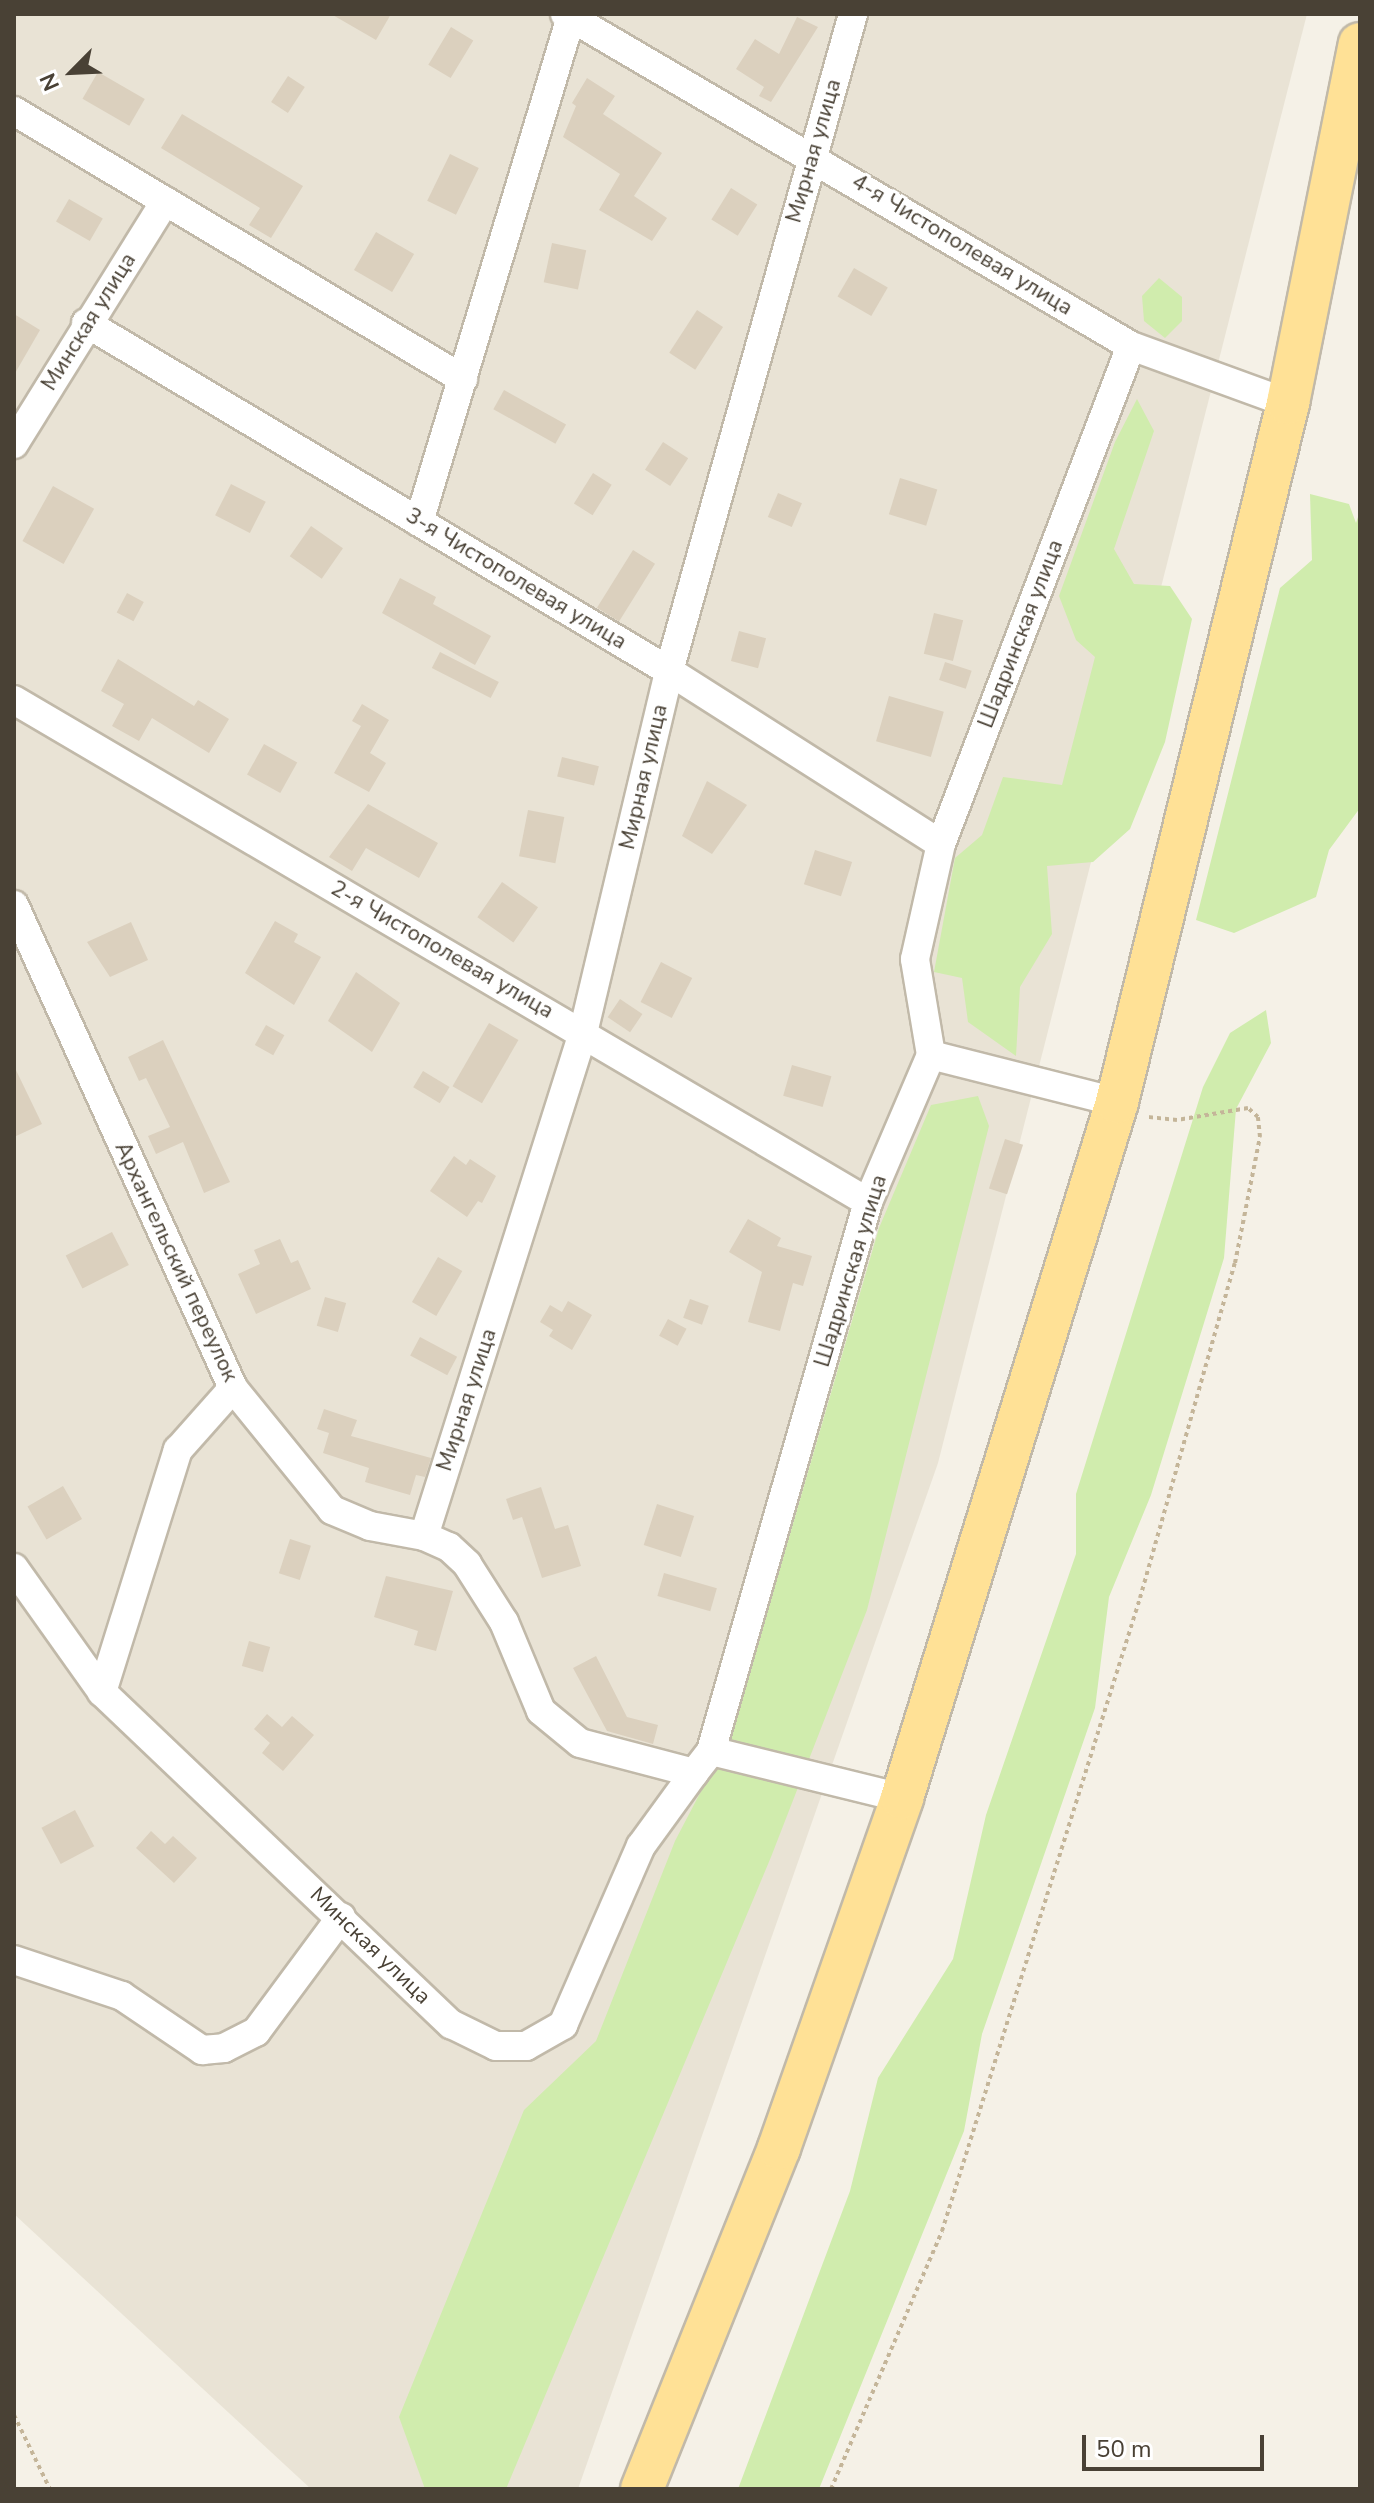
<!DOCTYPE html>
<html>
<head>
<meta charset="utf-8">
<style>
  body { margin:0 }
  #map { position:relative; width:1374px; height:2503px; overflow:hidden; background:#f5f1e7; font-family:"Nunito Sans",sans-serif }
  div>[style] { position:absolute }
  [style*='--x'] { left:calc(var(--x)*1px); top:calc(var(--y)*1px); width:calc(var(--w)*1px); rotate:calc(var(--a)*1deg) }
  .residential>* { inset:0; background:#e9e3d5 }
  .green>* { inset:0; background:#d0ecad }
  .building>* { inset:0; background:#dbd0be; transform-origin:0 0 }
  .path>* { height:4px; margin-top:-2px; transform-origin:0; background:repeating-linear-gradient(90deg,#c4b599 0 4px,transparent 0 8px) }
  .roads { filter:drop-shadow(2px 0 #c1b9a9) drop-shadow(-2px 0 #c1b9a9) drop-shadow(0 2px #c1b9a9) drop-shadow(0 -2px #c1b9a9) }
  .minor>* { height:28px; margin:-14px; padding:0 14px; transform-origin:14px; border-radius:14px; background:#fff }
  .primary>* { height:42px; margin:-21px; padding:0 21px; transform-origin:21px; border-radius:21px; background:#ffe196 }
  span { translate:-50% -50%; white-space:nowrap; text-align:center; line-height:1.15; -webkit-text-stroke:6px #fff; paint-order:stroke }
  .street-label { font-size:22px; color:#494135 }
  .frame { position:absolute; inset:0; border:16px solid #494135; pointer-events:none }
  .north { position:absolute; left:32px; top:32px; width:80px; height:80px; -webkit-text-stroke:6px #fff; paint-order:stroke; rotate:246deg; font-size:22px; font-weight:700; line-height:32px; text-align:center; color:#494135 }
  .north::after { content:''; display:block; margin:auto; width:28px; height:36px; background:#494135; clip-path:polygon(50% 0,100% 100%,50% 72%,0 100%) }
  .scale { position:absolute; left:1082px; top:2435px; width:182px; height:36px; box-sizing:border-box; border:4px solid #494135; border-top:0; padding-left:10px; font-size:24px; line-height:28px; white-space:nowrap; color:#494135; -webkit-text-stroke:6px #fff; paint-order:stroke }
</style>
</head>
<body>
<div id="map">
  <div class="residential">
    <i style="clip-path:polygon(14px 14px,1307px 14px,938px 1463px,578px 2489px,311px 2489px,14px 2214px)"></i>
  </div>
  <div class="green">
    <i style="clip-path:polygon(1159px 278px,1182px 297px,1182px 321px,1165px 338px,1144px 321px,1142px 296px)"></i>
    <i style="clip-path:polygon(1137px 399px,1154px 431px,1114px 549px,1134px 584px,1170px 586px,1192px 619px,1165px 742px,1130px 829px,1093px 862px,1047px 866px,1052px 934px,1020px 987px,1016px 1056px,968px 1022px,962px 978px,934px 972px,955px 858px,982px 835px,1003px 777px,1062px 785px,1095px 657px,1076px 640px,1059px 596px,1115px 442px)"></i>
    <i style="clip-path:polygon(1310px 494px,1349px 504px,1356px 523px,1360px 511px,1360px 808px,1329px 850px,1316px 897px,1234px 933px,1196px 920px,1280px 588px,1312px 560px)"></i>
    <i style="clip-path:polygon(1266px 1010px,1271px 1043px,1236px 1109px,1224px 1258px,1151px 1495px,1109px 1597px,1095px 1708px,982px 2034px,964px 2131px,819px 2489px,738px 2489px,850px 2191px,878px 2078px,953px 1959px,986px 1815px,1076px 1554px,1076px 1494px,1203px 1087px,1230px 1033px)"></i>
    <i style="clip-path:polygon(978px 1096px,989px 1126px,867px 1610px,771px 1857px,506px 2489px,425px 2489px,399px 2417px,524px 2110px,596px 2041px,675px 1841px,733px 1730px,879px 1228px,931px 1105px)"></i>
  </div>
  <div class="building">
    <i style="clip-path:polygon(331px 14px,391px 14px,376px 40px)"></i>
    <i style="clip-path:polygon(797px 17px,818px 27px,771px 102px,759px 96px,764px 87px,736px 69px,755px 39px,779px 54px)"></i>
    <i style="left:451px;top:27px;width:26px;height:44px;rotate:31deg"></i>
    <i style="left:98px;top:72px;width:54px;height:31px;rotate:30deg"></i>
    <i style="left:288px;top:76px;width:20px;height:31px;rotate:33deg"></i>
    <i style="clip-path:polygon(587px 78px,615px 96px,603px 114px,662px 153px,634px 196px,667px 218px,652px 241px,599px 210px,620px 174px,563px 137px,576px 106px,572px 103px)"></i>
    <i style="clip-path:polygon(182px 114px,303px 186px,271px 238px,249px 225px,260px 208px,161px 148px)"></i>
    <i style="left:450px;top:154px;width:32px;height:52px;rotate:26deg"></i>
    <i style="left:731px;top:188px;width:31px;height:37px;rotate:32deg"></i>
    <i style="left:69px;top:199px;width:39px;height:26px;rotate:30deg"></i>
    <i style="left:376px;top:232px;width:44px;height:44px;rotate:30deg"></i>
    <i style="left:552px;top:243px;width:35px;height:40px;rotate:12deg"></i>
    <i style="left:854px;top:268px;width:39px;height:33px;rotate:30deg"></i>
    <i style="left:697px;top:310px;width:31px;height:51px;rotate:33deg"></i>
    <i style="clip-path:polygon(14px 314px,40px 330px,14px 375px)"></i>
    <i style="left:504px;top:390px;width:71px;height:22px;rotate:29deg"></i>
    <i style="left:663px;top:442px;width:30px;height:33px;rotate:33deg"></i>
    <i style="left:593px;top:473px;width:22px;height:36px;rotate:32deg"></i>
    <i style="left:900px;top:478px;width:39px;height:38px;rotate:17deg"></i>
    <i style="left:231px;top:484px;width:39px;height:35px;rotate:27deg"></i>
    <i style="left:53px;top:486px;width:47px;height:63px;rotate:29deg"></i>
    <i style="left:778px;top:493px;width:26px;height:26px;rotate:23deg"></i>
    <i style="left:311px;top:526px;width:39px;height:37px;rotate:35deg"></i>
    <i style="left:633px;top:550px;width:26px;height:68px;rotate:32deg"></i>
    <i style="clip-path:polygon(400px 578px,436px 597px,433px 604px,491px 636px,475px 665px,382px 613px)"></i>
    <i style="left:127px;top:593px;width:19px;height:22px;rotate:28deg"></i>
    <i style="left:934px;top:613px;width:30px;height:42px;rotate:14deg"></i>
    <i style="left:739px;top:631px;width:28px;height:31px;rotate:15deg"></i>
    <i style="left:440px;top:652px;width:66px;height:18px;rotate:27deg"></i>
    <i style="clip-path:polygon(118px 659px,194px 706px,198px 700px,229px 719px,209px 753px,152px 718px,139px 741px,112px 726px,124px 704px,101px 691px)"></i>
    <i style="left:945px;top:662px;width:28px;height:19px;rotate:18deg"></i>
    <i style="left:889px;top:696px;width:57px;height:47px;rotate:16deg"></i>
    <i style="clip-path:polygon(362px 704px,389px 720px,370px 753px,386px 763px,369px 792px,334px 773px,361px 726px,352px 721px)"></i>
    <i style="left:264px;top:744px;width:38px;height:35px;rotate:29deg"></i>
    <i style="left:562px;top:757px;width:38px;height:20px;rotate:14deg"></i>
    <i style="clip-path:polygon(707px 781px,747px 805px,712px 854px,682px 836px)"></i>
    <i style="clip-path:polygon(368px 804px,438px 843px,419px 878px,366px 848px,352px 871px,329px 857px)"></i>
    <i style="left:528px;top:810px;width:37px;height:47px;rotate:11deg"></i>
    <i style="left:815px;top:850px;width:39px;height:36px;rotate:18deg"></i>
    <i style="left:502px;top:882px;width:44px;height:43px;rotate:35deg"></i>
    <i style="clip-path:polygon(275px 921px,298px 934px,294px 942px,321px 957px,294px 1005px,245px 973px)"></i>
    <i style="clip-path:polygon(131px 922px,148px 960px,110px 977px,87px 942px)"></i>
    <i style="left:661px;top:962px;width:35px;height:45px;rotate:27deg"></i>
    <i style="clip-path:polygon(356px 972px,400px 1003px,372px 1052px,328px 1021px)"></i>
    <i style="left:620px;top:999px;width:27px;height:22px;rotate:34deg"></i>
    <i style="left:489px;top:1023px;width:34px;height:73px;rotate:30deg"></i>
    <i style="left:266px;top:1025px;width:21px;height:23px;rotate:29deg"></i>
    <i style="clip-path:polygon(163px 1040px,230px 1182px,204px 1193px,183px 1142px,156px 1154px,148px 1136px,170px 1127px,146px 1078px,139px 1081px,128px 1057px)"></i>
    <i style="left:792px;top:1065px;width:41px;height:32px;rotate:16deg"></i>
    <i style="clip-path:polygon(14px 1066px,42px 1124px,14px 1137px)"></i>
    <i style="left:423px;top:1071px;width:31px;height:19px;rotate:31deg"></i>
    <i style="left:1005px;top:1139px;width:19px;height:52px;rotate:18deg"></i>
    <i style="clip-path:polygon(454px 1156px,466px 1165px,470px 1159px,496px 1176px,482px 1203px,478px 1201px,467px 1217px,430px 1191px)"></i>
    <i style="clip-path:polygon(748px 1219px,781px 1238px,777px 1246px,812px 1256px,803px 1286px,793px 1283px,780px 1331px,748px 1322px,762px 1272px,729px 1252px)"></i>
    <i style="left:112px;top:1232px;width:37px;height:52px;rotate:63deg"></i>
    <i style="clip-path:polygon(280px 1239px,291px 1263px,298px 1260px,311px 1289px,256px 1314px,238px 1274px,260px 1264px,254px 1250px)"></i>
    <i style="left:438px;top:1257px;width:28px;height:52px;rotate:30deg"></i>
    <i style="left:325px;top:1297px;width:22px;height:30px;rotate:16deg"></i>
    <i style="left:690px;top:1299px;width:20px;height:20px;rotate:20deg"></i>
    <i style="clip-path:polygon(568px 1301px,592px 1315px,572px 1350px,549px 1336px,553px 1330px,540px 1322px,550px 1305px,562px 1312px)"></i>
    <i style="left:668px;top:1319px;width:21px;height:19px;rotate:28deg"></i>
    <i style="left:420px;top:1337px;width:42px;height:21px;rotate:28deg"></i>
    <i style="clip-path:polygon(324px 1409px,357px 1420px,351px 1436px,431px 1458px,425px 1477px,416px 1475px,410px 1495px,365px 1482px,369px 1468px,323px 1453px,329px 1433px,317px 1429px)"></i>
    <i style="left:63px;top:1486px;width:38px;height:41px;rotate:60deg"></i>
    <i style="clip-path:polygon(541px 1487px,555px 1529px,568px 1525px,581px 1566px,542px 1578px,522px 1517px,513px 1520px,506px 1499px)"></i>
    <i style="left:657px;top:1504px;width:39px;height:43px;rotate:18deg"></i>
    <i style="left:290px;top:1539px;width:22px;height:36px;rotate:18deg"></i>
    <i style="left:664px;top:1573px;width:55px;height:24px;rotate:16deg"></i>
    <i style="clip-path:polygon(386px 1576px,453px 1591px,436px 1651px,414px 1645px,418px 1631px,374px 1617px)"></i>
    <i style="left:249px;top:1641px;width:22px;height:26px;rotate:16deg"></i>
    <i style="clip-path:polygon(596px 1656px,627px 1717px,658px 1725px,653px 1744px,607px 1731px,573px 1668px)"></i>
    <i style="clip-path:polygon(267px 1714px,282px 1727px,292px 1716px,314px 1735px,283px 1771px,262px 1753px,270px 1743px,254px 1729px)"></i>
    <i style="left:75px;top:1810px;width:41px;height:38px;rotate:62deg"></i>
    <i style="clip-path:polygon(151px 1831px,165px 1844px,173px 1836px,197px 1858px,174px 1883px,136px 1848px)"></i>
  </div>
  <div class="path">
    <i style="--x:14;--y:2415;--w:82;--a:64.1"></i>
    <i style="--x:831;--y:2489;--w:281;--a:-66.7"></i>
    <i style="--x:942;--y:2231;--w:663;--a:-72.63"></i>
    <i style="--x:1140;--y:1598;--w:348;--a:-74.2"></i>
    <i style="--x:1235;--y:1263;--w:128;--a:-78.8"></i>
    <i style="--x:1260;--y:1137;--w:20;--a:-96"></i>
    <i style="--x:1258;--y:1117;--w:13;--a:-138"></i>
    <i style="--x:1248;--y:1108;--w:72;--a:170.4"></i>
    <i style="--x:1177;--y:1120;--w:30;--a:-174"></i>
  </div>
  <div class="roads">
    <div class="minor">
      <i style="--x:565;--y:14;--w:656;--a:30.39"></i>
      <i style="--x:1131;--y:346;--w:167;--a:20"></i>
      <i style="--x:14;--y:111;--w:523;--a:30.83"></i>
      <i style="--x:86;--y:323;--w:679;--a:30.83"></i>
      <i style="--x:669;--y:671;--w:322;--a:32.5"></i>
      <i style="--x:14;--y:444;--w:286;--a:-58.1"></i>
      <i style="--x:419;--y:522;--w:527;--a:-73.25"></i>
      <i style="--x:14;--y:700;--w:991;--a:30.45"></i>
      <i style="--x:14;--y:905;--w:530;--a:65.61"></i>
      <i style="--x:233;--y:1388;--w:157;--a:50.9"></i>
      <i style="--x:332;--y:1510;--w:41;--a:22.8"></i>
      <i style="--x:370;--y:1526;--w:55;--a:10.5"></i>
      <i style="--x:424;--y:1536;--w:27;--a:24"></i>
      <i style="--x:449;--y:1547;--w:25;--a:43"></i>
      <i style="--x:467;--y:1564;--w:69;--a:57.5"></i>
      <i style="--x:504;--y:1622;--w:96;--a:67.4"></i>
      <i style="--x:541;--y:1711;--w:50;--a:39.4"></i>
      <i style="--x:580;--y:1743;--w:118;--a:14.7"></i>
      <i style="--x:694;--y:1773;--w:28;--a:-52"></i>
      <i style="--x:711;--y:1751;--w:197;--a:13.8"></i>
      <i style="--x:931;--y:1055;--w:192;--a:14.2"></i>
      <i style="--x:424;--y:1536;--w:528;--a:-72.46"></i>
      <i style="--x:583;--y:1033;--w:372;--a:-76.6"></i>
      <i style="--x:669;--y:671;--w:682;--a:-74.35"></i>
      <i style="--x:14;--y:1568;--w:152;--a:54.6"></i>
      <i style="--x:102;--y:1692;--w:482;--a:43.6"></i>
      <i style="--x:451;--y:2024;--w:50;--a:26.1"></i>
      <i style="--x:496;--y:2046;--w:30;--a:0"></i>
      <i style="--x:526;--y:2046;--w:43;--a:-29.6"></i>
      <i style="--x:563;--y:2025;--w:195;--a:-66.5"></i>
      <i style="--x:641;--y:1846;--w:90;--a:-54"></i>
      <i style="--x:102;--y:1692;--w:254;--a:-72.6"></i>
      <i style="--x:178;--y:1450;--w:83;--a:-48.4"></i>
      <i style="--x:711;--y:1751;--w:571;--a:-74.04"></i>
      <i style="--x:868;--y:1202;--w:160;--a:-66.8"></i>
      <i style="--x:931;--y:1055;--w:97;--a:-99.5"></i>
      <i style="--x:915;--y:959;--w:118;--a:-77.3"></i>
      <i style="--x:941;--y:844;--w:533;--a:-69.12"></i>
      <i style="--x:14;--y:1960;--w:114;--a:18.4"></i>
      <i style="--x:122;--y:1996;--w:97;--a:34"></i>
      <i style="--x:202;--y:2050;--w:22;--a:-5"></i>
      <i style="--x:224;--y:2048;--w:36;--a:-27"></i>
      <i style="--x:256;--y:2032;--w:143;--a:-53.5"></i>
    </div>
    <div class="primary">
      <i style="--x:642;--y:2489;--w:367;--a:-68.1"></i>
      <i style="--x:779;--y:2148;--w:371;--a:-70.6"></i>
      <i style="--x:902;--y:1798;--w:728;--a:-72.83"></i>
      <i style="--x:1117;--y:1102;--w:720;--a:-76.25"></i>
      <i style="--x:1288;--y:403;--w:366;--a:-78.7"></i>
    </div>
  </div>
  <div class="street-label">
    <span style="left:814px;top:151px;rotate:-74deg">Мирная улица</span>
    <span style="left:962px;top:245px;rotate:31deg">4-я Чистополевая улица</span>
    <span style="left:89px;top:322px;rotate:-58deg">Минская улица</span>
    <span style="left:516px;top:579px;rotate:31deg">3-я Чистополевая улица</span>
    <span style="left:1021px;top:634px;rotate:-69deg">Шадринская улица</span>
    <span style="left:644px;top:777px;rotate:-77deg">Мирная улица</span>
    <span style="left:442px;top:950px;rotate:30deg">2-я Чистополевая улица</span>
    <span style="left:176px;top:1262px;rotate:65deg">Архангельский переулок</span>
    <span style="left:851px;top:1271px;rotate:-73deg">Шадринская улица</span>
    <span style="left:467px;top:1400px;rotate:-72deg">Мирная улица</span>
    <span style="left:370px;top:1946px;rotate:44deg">Минская улица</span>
  </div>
  <div class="frame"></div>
  <div class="north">N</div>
  <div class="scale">50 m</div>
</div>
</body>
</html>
